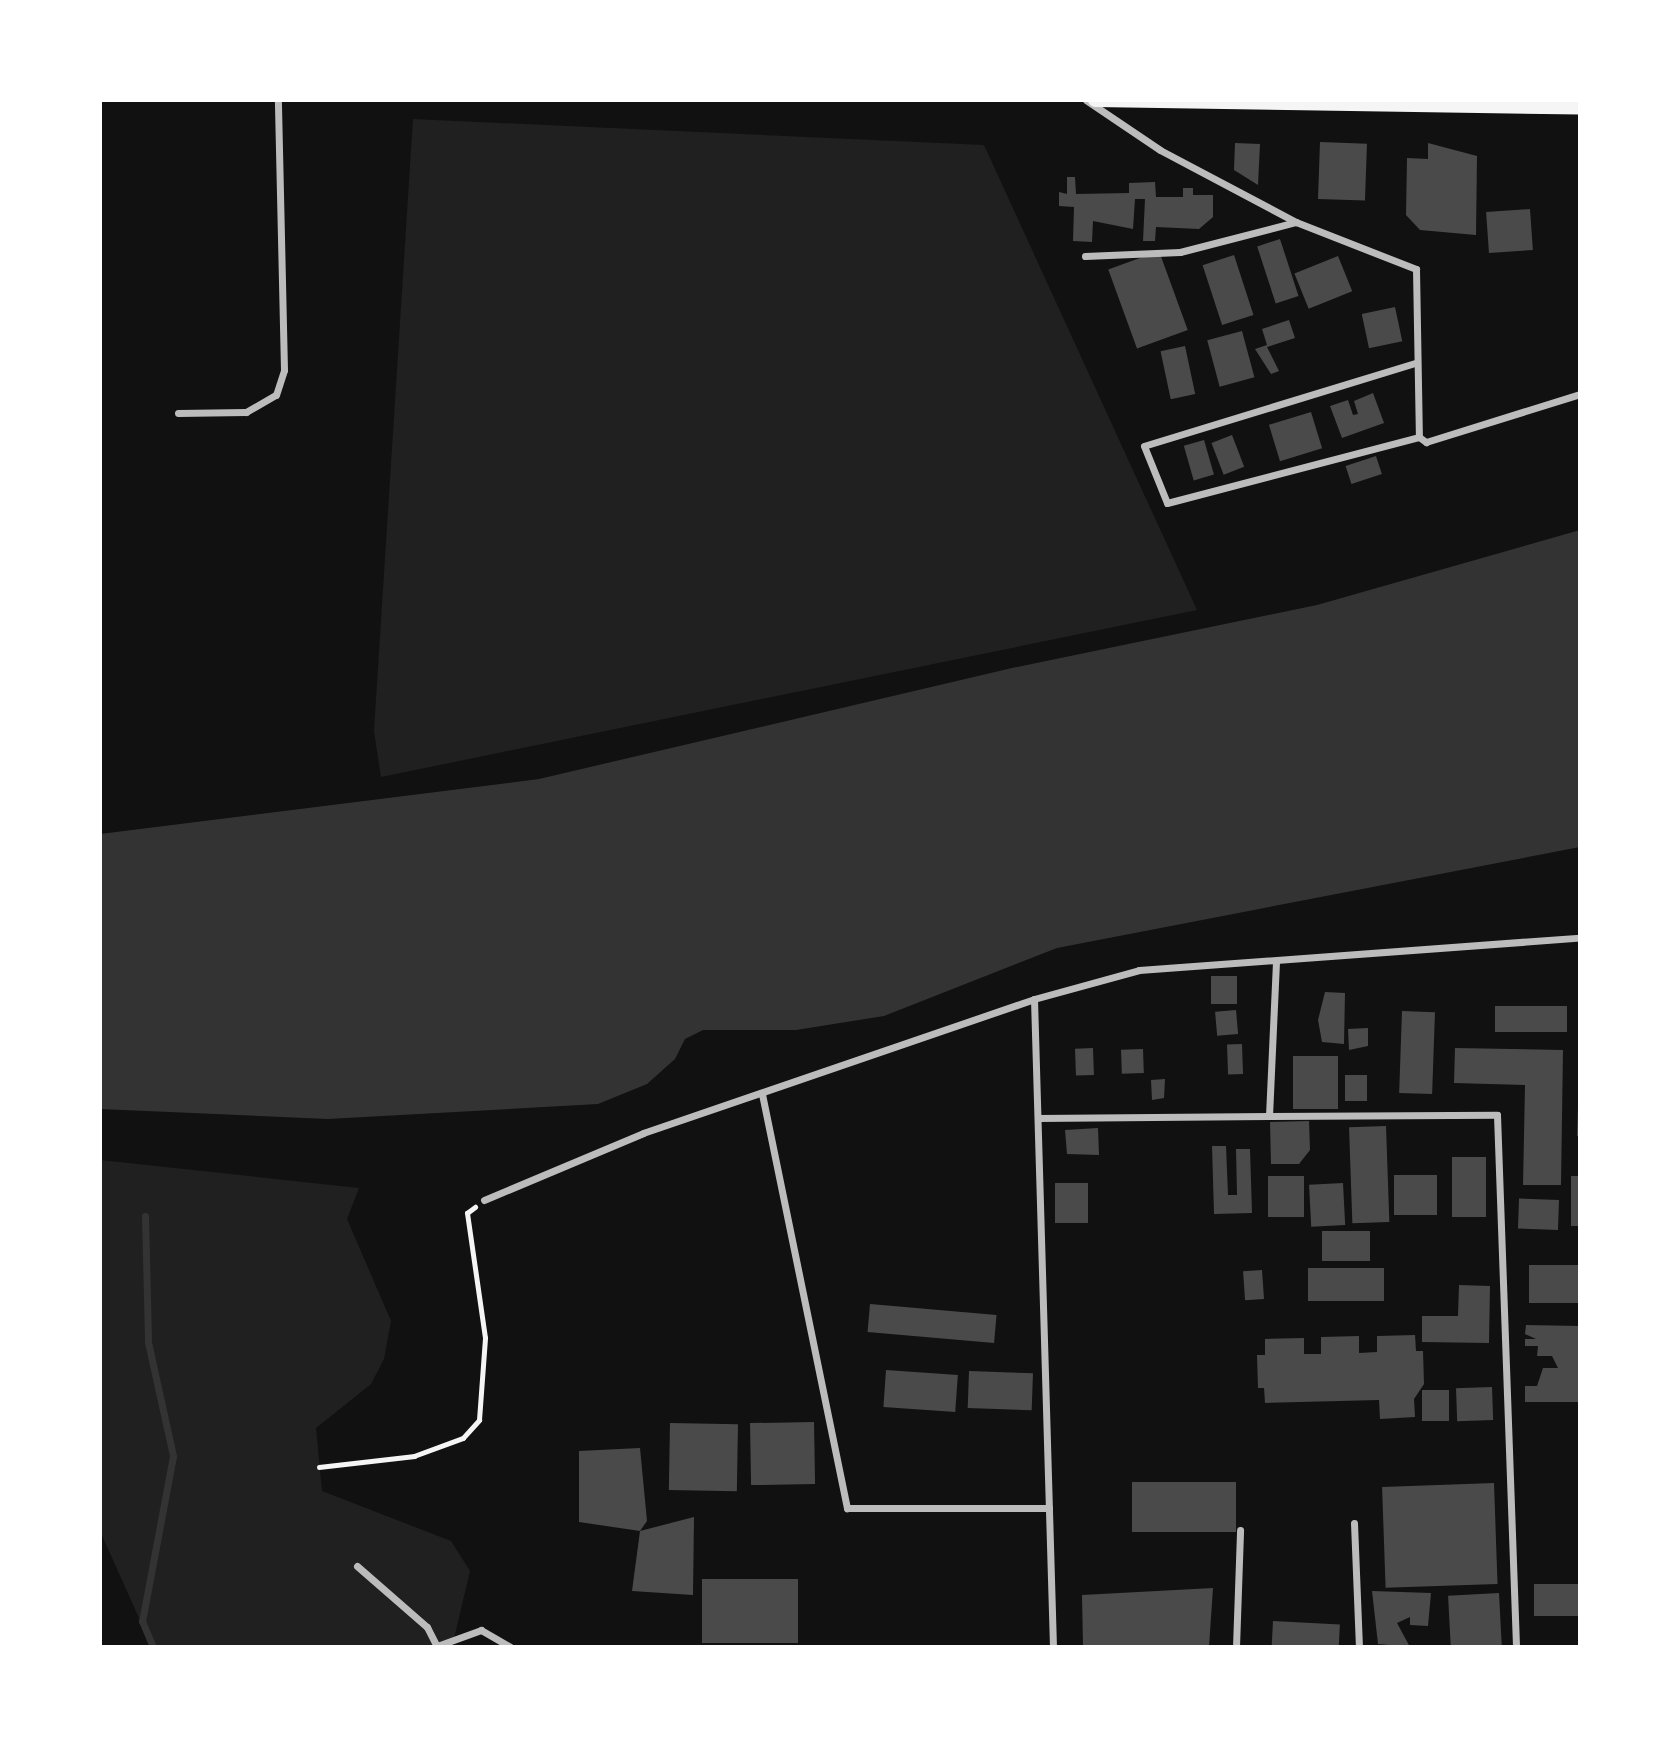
<!DOCTYPE html>
<html>
<head>
<meta charset="utf-8">
<style>
  body { margin:0 }
  #map { position:relative; width:1680px; height:1747px; overflow:hidden; background:#111; font-family:Rubik,sans-serif }
  div>[style] { position:absolute }
  [style*='--x'] { left:calc(var(--x)*1px); top:calc(var(--y)*1px); width:calc(var(--w)*1px); rotate:calc(var(--a)*1deg) }
  .green>* { inset:0; background:#202020 }
  .water>* { inset:0; background:#333 }
  .stream>* { height:7px; margin:-3.5px; padding:0 3.5px; transform-origin:3.5px; border-radius:3.5px; background:#333 }
  .building>* { inset:0; background:#4a4a4a; transform-origin:0 0 }
  .path>* { height:4.5px; margin:-2.25px; padding:0 2.25px; transform-origin:2.25px; border-radius:2.25px; background:#f5f5f5 }
  .minor>* { height:7px; margin:-3.5px; padding:0 3.5px; transform-origin:3.5px; border-radius:3.5px; background:#bcbcbc }
  .secondary>* { height:14px; margin:-7px; padding:0 7px; transform-origin:7px; border-radius:7px; background:#f5f5f5 }
  span { translate:-50% -50%; white-space:nowrap; text-align:center; line-height:1.15; -webkit-text-stroke:5px #fff; paint-order:stroke }
  .frame { position:absolute; inset:0; border:102px solid #fff; pointer-events:none }
</style>
</head>
<body>
<div id="map">
  <div class="green">
    <i style="clip-path:polygon(413px 119px,984px 145px,1197px 610px,381px 777px,374px 731px)"></i>
    <i style="clip-path:polygon(100px 1160px,359px 1188px,347px 1219px,391px 1321px,384px 1359px,371px 1384px,316px 1428px,322px 1491px,451px 1541px,470px 1571px,452px 1647px,152px 1647px,100px 1531px)"></i>
  </div>
  <div class="water">
    <i style="clip-path:polygon(1580px 530px,1580px 847px,1057px 948px,884px 1016px,796px 1030px,703px 1030px,685px 1039px,675px 1059px,647px 1084px,598px 1104px,328px 1119px,100px 1109px,100px 834px,539px 779px,1012px 668px,1317px 605px)"></i>
  </div>
  <div class="stream">
    <i style="--x:145;--y:1216;--w:126;--a:88.6"></i>
    <i style="--x:148;--y:1342;--w:117;--a:77.6"></i>
    <i style="--x:173;--y:1456;--w:168;--a:100.6"></i>
    <i style="--x:142;--y:1621;--w:28;--a:67"></i>
  </div>
  <div class="building">
    <i style="left:1320px;top:142px;width:47px;height:57px;rotate:2deg"></i>
    <i style="clip-path:polygon(1235px 143px,1260px 144px,1258px 185px,1234px 170px)"></i>
    <i style="clip-path:polygon(1428px 143px,1477px 156px,1476px 235px,1420px 230px,1406px 215px,1407px 158px,1428px 159px)"></i>
    <i style="clip-path:polygon(1067px 177px,1075px 177px,1076px 194px,1129px 193px,1129px 183px,1155px 182px,1156px 197px,1183px 197px,1183px 188px,1193px 188px,1193px 195px,1213px 195px,1213px 217px,1199px 229px,1156px 227px,1155px 241px,1143px 241px,1145px 199px,1135px 199px,1133px 229px,1093px 221px,1092px 242px,1073px 241px,1074px 207px,1059px 206px,1059px 192px,1067px 194px)"></i>
    <i style="left:1530px;top:209px;width:41px;height:44px;rotate:86deg"></i>
    <i style="left:1280px;top:239px;width:60px;height:24px;rotate:72deg"></i>
    <i style="left:1159px;top:251px;width:84px;height:54px;rotate:70deg"></i>
    <i style="left:1234px;top:255px;width:63px;height:33px;rotate:72deg"></i>
    <i style="left:1338px;top:256px;width:38px;height:47px;rotate:68deg"></i>
    <i style="left:1395px;top:307px;width:35px;height:34px;rotate:78deg"></i>
    <i style="clip-path:polygon(1289px 320px,1295px 338px,1267px 347px,1279px 371px,1271px 374px,1255px 349px,1267px 345px,1262px 329px)"></i>
    <i style="left:1242px;top:331px;width:48px;height:36px;rotate:75deg"></i>
    <i style="left:1185px;top:346px;width:49px;height:25px;rotate:78deg"></i>
    <i style="clip-path:polygon(1373px 393px,1384px 423px,1342px 438px,1330px 406px,1348px 400px,1353px 415px,1358px 414px,1354px 401px)"></i>
    <i style="left:1311px;top:412px;width:38px;height:44px;rotate:73deg"></i>
    <i style="left:1232px;top:435px;width:34px;height:22px;rotate:69deg"></i>
    <i style="left:1204px;top:440px;width:36px;height:21px;rotate:74deg"></i>
    <i style="left:1376px;top:456px;width:19px;height:32px;rotate:72deg"></i>
    <i style="left:1211px;top:976px;width:26px;height:28px"></i>
    <i style="clip-path:polygon(1325px 992px,1345px 993px,1344px 1044px,1322px 1042px,1318px 1020px)"></i>
    <i style="left:1567px;top:1006px;width:26px;height:72px;rotate:90deg"></i>
    <i style="left:1236px;top:1010px;width:24px;height:21px;rotate:85deg"></i>
    <i style="left:1402px;top:1011px;width:33px;height:82px;rotate:2deg"></i>
    <i style="clip-path:polygon(1368px 1028px,1368px 1046px,1349px 1050px,1348px 1029px)"></i>
    <i style="left:1242px;top:1044px;width:30px;height:15px;rotate:88deg"></i>
    <i style="left:1093px;top:1048px;width:27px;height:18px;rotate:88deg"></i>
    <i style="clip-path:polygon(1455px 1048px,1563px 1050px,1561px 1185px,1523px 1185px,1525px 1085px,1454px 1083px)"></i>
    <i style="left:1143px;top:1049px;width:24px;height:22px;rotate:88deg"></i>
    <i style="left:1293px;top:1056px;width:45px;height:53px"></i>
    <i style="left:1367px;top:1075px;width:26px;height:22px;rotate:90deg"></i>
    <i style="clip-path:polygon(1165px 1079px,1164px 1098px,1152px 1100px,1151px 1080px)"></i>
    <i style="clip-path:polygon(1578px 1106px,1580px 1106px,1580px 1136px,1577px 1136px)"></i>
    <i style="clip-path:polygon(1309px 1121px,1310px 1150px,1299px 1164px,1271px 1164px,1270px 1122px)"></i>
    <i style="left:1386px;top:1126px;width:96px;height:37px;rotate:88deg"></i>
    <i style="clip-path:polygon(1098px 1128px,1099px 1155px,1067px 1154px,1065px 1130px)"></i>
    <i style="clip-path:polygon(1212px 1146px,1226px 1146px,1228px 1195px,1237px 1195px,1236px 1149px,1250px 1149px,1252px 1213px,1214px 1214px)"></i>
    <i style="left:1452px;top:1157px;width:34px;height:60px"></i>
    <i style="left:1394px;top:1175px;width:43px;height:40px"></i>
    <i style="left:1268px;top:1176px;width:36px;height:41px"></i>
    <i style="left:1571px;top:1176px;width:9px;height:50px"></i>
    <i style="left:1055px;top:1183px;width:33px;height:40px"></i>
    <i style="left:1343px;top:1183px;width:42px;height:34px;rotate:87deg"></i>
    <i style="left:1559px;top:1200px;width:30px;height:40px;rotate:92deg"></i>
    <i style="left:1370px;top:1231px;width:30px;height:48px;rotate:90deg"></i>
    <i style="left:1529px;top:1265px;width:51px;height:38px"></i>
    <i style="left:1308px;top:1268px;width:76px;height:33px"></i>
    <i style="left:1262px;top:1270px;width:29px;height:19px;rotate:86deg"></i>
    <i style="clip-path:polygon(1459px 1285px,1490px 1286px,1489px 1343px,1422px 1342px,1422px 1316px,1458px 1316px)"></i>
    <i style="left:870px;top:1304px;width:127px;height:28px;rotate:5deg"></i>
    <i style="clip-path:polygon(1526px 1325px,1580px 1326px,1580px 1402px,1525px 1402px,1525px 1386px,1537px 1386px,1543px 1368px,1558px 1368px,1552px 1356px,1537px 1356px,1538px 1346px,1525px 1346px,1525px 1339px,1536px 1339px,1525px 1334px)"></i>
    <i style="clip-path:polygon(1415px 1335px,1416px 1351px,1423px 1351px,1424px 1384px,1414px 1399px,1415px 1417px,1380px 1419px,1379px 1400px,1265px 1403px,1264px 1388px,1258px 1388px,1257px 1355px,1265px 1355px,1265px 1339px,1304px 1338px,1304px 1354px,1321px 1354px,1321px 1337px,1359px 1336px,1359px 1353px,1377px 1352px,1377px 1336px)"></i>
    <i style="left:886px;top:1370px;width:72px;height:37px;rotate:4deg"></i>
    <i style="left:969px;top:1371px;width:64px;height:37px;rotate:2deg"></i>
    <i style="left:1492px;top:1387px;width:33px;height:36px;rotate:88deg"></i>
    <i style="left:1422px;top:1390px;width:27px;height:31px"></i>
    <i style="left:814px;top:1422px;width:62px;height:64px;rotate:89deg"></i>
    <i style="left:670px;top:1423px;width:68px;height:67px;rotate:1deg"></i>
    <i style="clip-path:polygon(640px 1448px,647px 1521px,640px 1531px,579px 1522px,579px 1451px)"></i>
    <i style="left:1236px;top:1482px;width:50px;height:104px;rotate:90deg"></i>
    <i style="left:1494px;top:1483px;width:101px;height:112px;rotate:88deg"></i>
    <i style="clip-path:polygon(694px 1517px,693px 1595px,632px 1591px,640px 1531px)"></i>
    <i style="left:798px;top:1579px;width:64px;height:96px;rotate:90deg"></i>
    <i style="left:1580px;top:1584px;width:32px;height:46px;rotate:90deg"></i>
    <i style="clip-path:polygon(1213px 1588px,1209px 1647px,1083px 1647px,1082px 1595px)"></i>
    <i style="clip-path:polygon(1372px 1591px,1431px 1593px,1428px 1626px,1410px 1625px,1410px 1617px,1397px 1623px,1410px 1647px,1378px 1644px)"></i>
    <i style="left:1499px;top:1593px;width:54px;height:51px;rotate:87deg"></i>
    <i style="left:1273px;top:1621px;width:67px;height:26px;rotate:3deg"></i>
  </div>
  <div class="path">
    <i style="--x:319;--y:1467;--w:96;--a:-6.6"></i>
    <i style="--x:414;--y:1456;--w:52;--a:-20.2"></i>
    <i style="--x:463;--y:1438;--w:24;--a:-48"></i>
    <i style="--x:479;--y:1420;--w:82;--a:-85.8"></i>
    <i style="--x:485;--y:1338;--w:126;--a:-98.2"></i>
    <i style="--x:467;--y:1213;--w:10;--a:-37"></i>
  </div>
  <div class="minor">
    <i style="--x:1086;--y:100;--w:89;--a:34"></i>
    <i style="--x:1160;--y:150;--w:154;--a:27.9"></i>
    <i style="--x:1296;--y:222;--w:129;--a:21.4"></i>
    <i style="--x:1416;--y:269;--w:168;--a:89"></i>
    <i style="--x:1419;--y:437;--w:9;--a:36"></i>
    <i style="--x:1426;--y:442;--w:161;--a:-17.3"></i>
    <i style="--x:1085;--y:256;--w:95;--a:-2.4"></i>
    <i style="--x:1180;--y:252;--w:120;--a:-14.5"></i>
    <i style="--x:1415;--y:363;--w:283;--a:163"></i>
    <i style="--x:1144;--y:446;--w:61;--a:68"></i>
    <i style="--x:1167;--y:503;--w:260;--a:-14.7"></i>
    <i style="--x:178;--y:413;--w:68;--a:-0.8"></i>
    <i style="--x:246;--y:412;--w:34;--a:-30"></i>
    <i style="--x:276;--y:395;--w:26;--a:-72"></i>
    <i style="--x:284;--y:370;--w:270;--a:-91.3"></i>
    <i style="--x:762;--y:1094;--w:423;--a:78.4"></i>
    <i style="--x:847;--y:1508;--w:202;--a:0"></i>
    <i style="--x:1269;--y:1116;--w:228;--a:-0.3"></i>
    <i style="--x:1497;--y:1115;--w:532;--a:87.95"></i>
    <i style="--x:1038;--y:1118;--w:231;--a:-0.5"></i>
    <i style="--x:1269;--y:1116;--w:153;--a:-87.4"></i>
    <i style="--x:484;--y:1200;--w:173;--a:-22.8"></i>
    <i style="--x:643;--y:1133;--w:413;--a:-18.9"></i>
    <i style="--x:1354;--y:1523;--w:124;--a:87.7"></i>
    <i style="--x:357;--y:1566;--w:93;--a:41.1"></i>
    <i style="--x:427;--y:1627;--w:22;--a:63"></i>
    <i style="--x:437;--y:1646;--w:47;--a:-20"></i>
    <i style="--x:481;--y:1630;--w:34;--a:30"></i>
    <i style="--x:1053;--y:1647;--w:648;--a:-91.68"></i>
    <i style="--x:1034;--y:999;--w:109;--a:-15.4"></i>
    <i style="--x:1139;--y:970;--w:442;--a:-4.2"></i>
    <i style="--x:1236;--y:1647;--w:117;--a:-88"></i>
  </div>
  <div class="secondary">
    <i style="--x:1095;--y:100;--w:485;--a:0.9"></i>
  </div>
  <div class="frame"></div>
</div>
</body>
</html>
